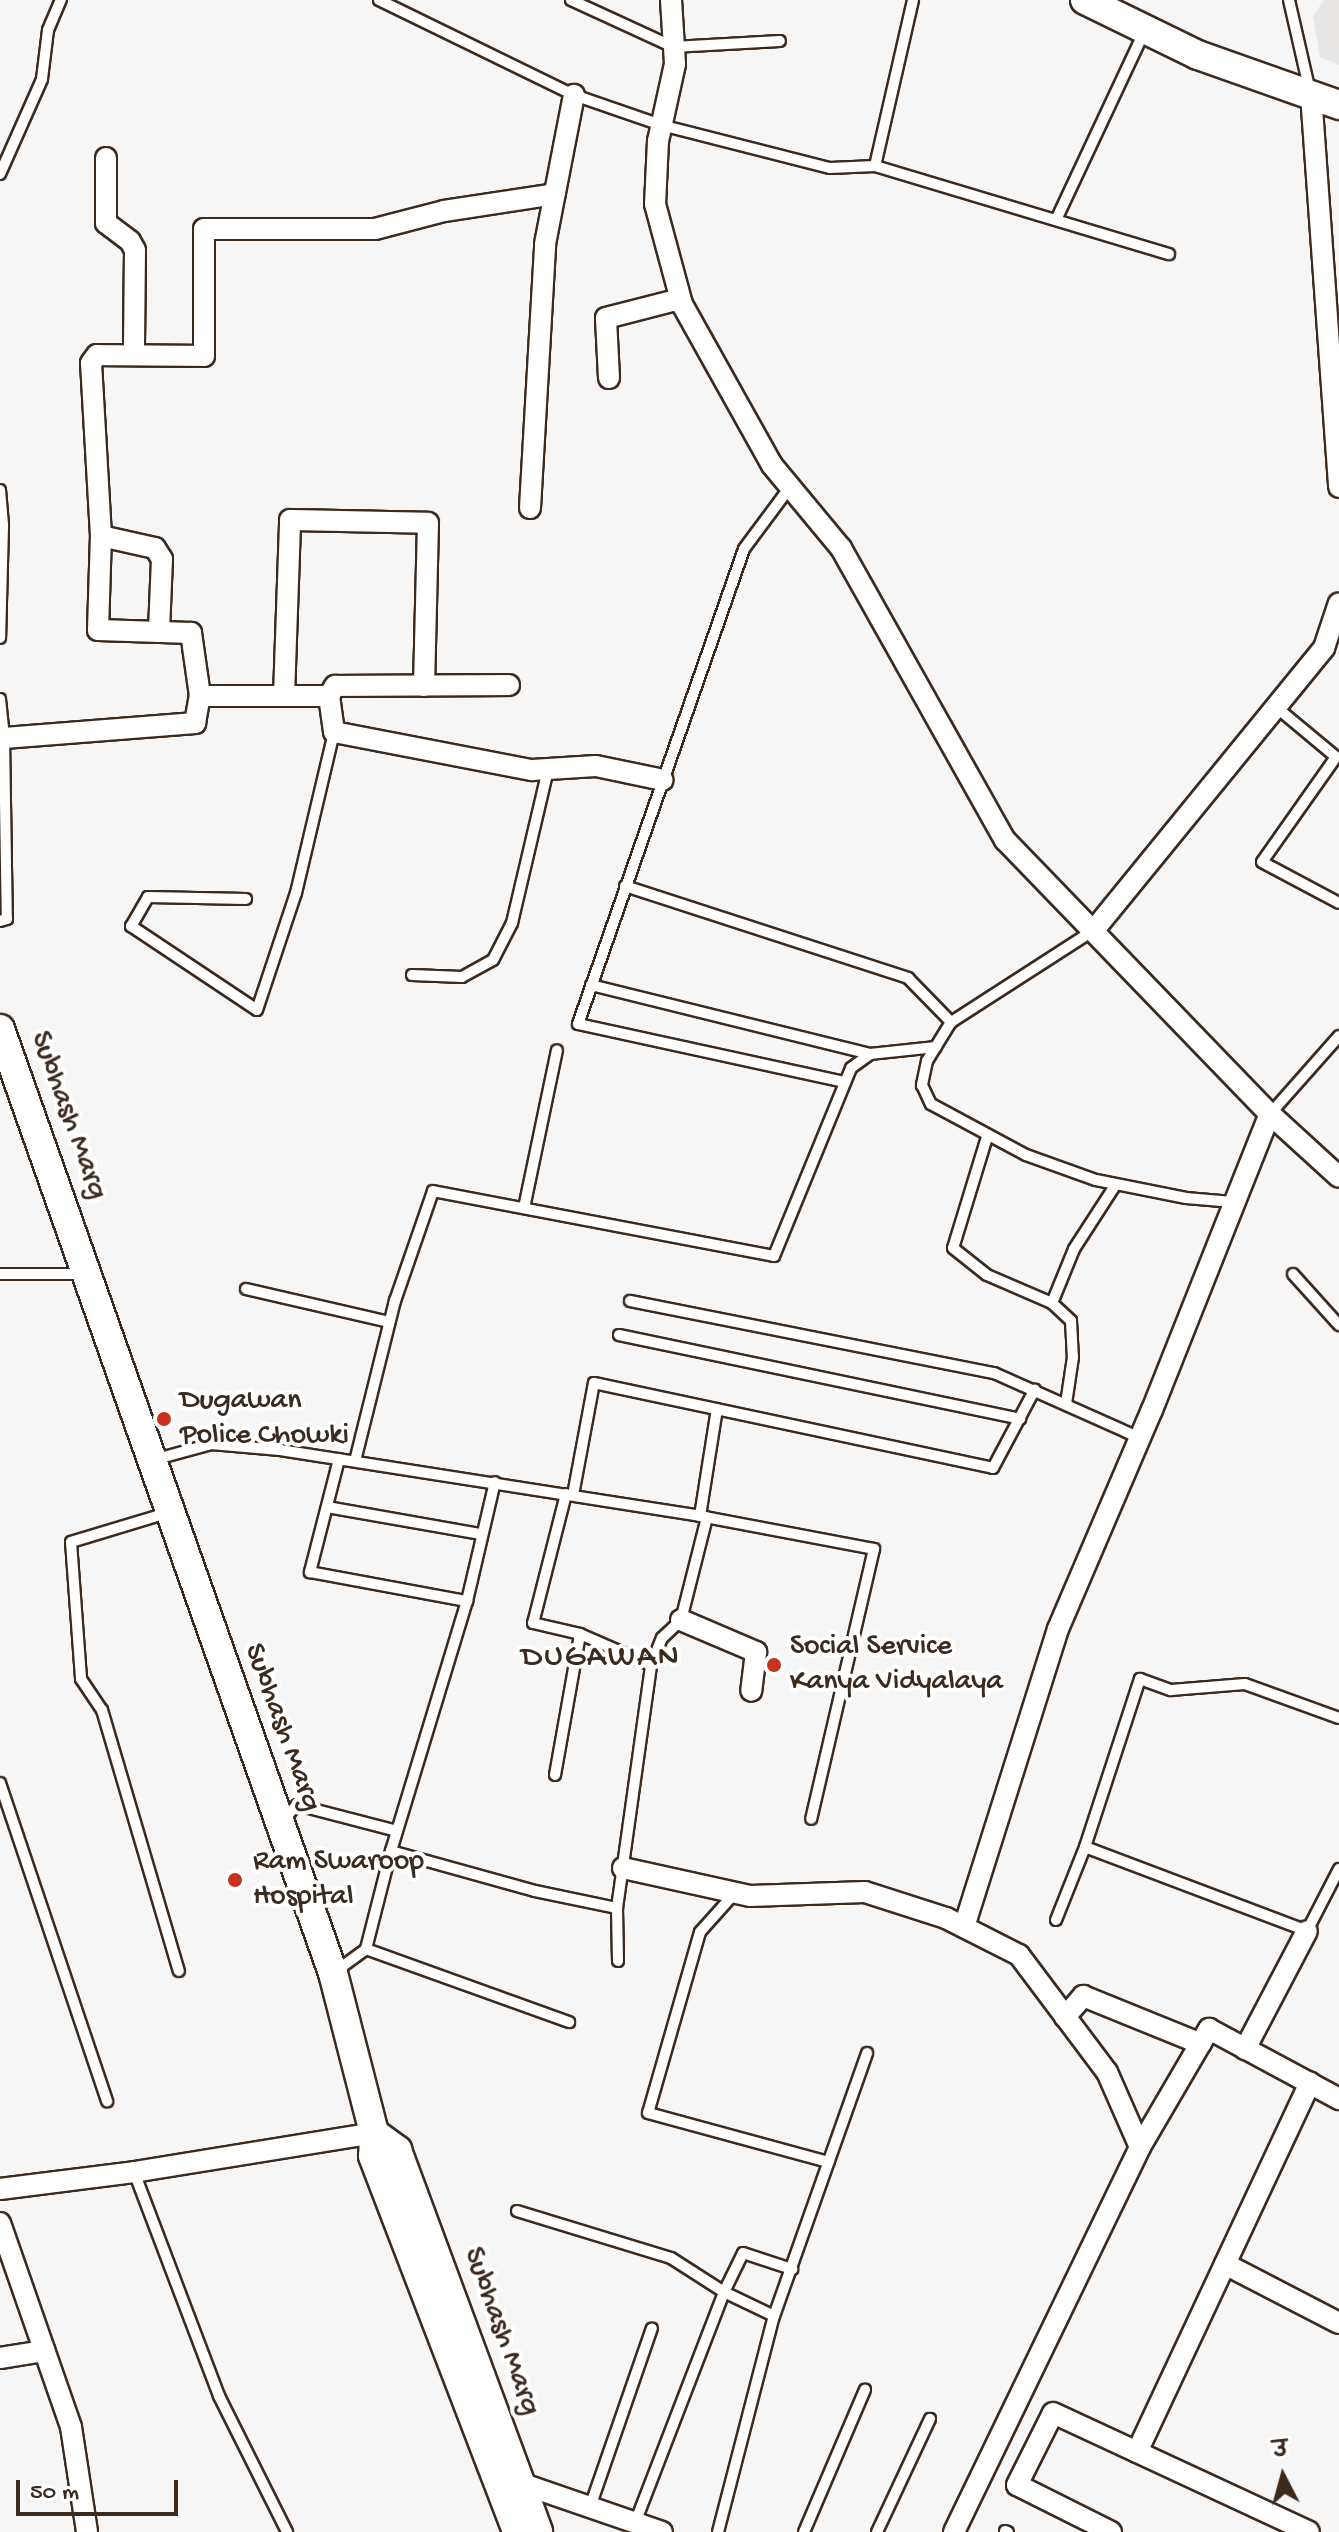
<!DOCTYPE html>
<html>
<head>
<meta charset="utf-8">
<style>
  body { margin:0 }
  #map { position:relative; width:1339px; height:2532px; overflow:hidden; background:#f7f6f6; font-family:"Gochi Hand","Playpen Sans Deva",sans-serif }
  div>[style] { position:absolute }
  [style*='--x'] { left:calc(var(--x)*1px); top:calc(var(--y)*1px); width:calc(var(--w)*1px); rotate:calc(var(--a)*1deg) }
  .built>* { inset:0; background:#e9e7e6 }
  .roads { filter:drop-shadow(2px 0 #3b2a1e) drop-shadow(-2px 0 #3b2a1e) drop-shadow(0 2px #3b2a1e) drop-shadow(0 -2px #3b2a1e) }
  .lane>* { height:10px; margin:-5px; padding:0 5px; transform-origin:5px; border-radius:5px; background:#fff }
  .street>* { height:20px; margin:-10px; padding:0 10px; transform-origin:10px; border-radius:10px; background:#fff }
  .secondary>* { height:28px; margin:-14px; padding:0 14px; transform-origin:14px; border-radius:14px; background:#fff }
  .dots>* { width:22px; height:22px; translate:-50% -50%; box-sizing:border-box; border:4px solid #fff; border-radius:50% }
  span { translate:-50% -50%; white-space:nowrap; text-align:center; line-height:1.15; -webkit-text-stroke:8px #fff; paint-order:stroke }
  .street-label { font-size:30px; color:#3b2a1e }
  .poi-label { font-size:30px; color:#3b2a1e }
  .left { translate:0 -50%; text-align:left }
  .neighbourhood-label { font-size:32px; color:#3b2a1e; letter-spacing:2px }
  .north { position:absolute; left:1243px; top:2436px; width:80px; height:80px; -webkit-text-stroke:6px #fff; paint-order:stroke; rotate:354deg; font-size:22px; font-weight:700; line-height:32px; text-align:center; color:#3b2a1e }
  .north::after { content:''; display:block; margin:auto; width:28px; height:36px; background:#3b2a1e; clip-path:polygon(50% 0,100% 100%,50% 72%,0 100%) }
  .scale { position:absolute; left:16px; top:2480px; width:162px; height:36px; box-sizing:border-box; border:4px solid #3b2a1e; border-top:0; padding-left:10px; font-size:24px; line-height:28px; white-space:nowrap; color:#3b2a1e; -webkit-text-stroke:6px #fff; paint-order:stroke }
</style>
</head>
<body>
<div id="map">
  <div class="built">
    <i style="clip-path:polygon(1324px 0,1339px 0,1339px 65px,1320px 57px,1313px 16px)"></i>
  </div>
  <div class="roads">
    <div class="lane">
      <i style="--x:379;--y:0;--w:217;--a:26"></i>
      <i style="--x:574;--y:95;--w:92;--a:19"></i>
      <i style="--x:661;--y:125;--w:174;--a:14.3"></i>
      <i style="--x:830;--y:168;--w:45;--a:-2.5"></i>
      <i style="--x:875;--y:166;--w:307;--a:16.7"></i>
      <i style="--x:571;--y:0;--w:112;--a:24.7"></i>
      <i style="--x:673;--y:47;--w:107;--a:-3.2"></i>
      <i style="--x:1289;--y:0;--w:94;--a:77.1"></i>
      <i style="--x:875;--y:166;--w:170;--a:-77.1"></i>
      <i style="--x:0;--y:174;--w:104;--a:-66.1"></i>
      <i style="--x:42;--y:79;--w:49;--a:-83"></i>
      <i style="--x:48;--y:30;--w:33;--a:-67"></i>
      <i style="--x:1056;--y:220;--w:210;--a:-64.9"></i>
      <i style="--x:790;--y:487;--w:77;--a:126.6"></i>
      <i style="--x:744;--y:549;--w:503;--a:109.26"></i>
      <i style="--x:578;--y:1024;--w:273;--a:12.3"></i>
      <i style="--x:0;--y:490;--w:36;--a:85"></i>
      <i style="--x:3;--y:526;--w:112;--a:91.5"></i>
      <i style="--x:0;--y:699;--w:39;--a:84"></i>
      <i style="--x:4;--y:738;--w:181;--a:89.1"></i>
      <i style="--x:7;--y:919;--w:7;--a:164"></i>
      <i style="--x:1276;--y:707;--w:78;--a:39.8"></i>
      <i style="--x:1336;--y:757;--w:128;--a:125.2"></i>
      <i style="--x:1262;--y:862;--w:87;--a:28"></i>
      <i style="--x:625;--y:886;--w:298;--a:18"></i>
      <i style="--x:908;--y:978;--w:62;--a:45.7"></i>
      <i style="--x:246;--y:899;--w:98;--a:-178.8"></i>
      <i style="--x:148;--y:897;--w:34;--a:120"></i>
      <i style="--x:131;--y:926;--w:151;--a:33.7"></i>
      <i style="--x:257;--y:1010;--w:123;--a:-71.6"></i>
      <i style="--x:296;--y:893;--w:165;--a:-76.7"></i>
      <i style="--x:1094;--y:930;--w:170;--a:147.2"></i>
      <i style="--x:951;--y:1022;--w:46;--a:121.6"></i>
      <i style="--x:927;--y:1061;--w:25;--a:102"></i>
      <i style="--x:922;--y:1085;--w:21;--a:65"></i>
      <i style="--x:931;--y:1104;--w:108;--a:28.2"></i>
      <i style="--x:1026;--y:1155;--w:74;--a:19.7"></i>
      <i style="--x:1096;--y:1180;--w:92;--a:11.3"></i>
      <i style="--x:1186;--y:1198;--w:47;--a:4.9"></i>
      <i style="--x:412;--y:975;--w:50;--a:2.3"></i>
      <i style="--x:462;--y:977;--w:35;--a:-29"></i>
      <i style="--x:493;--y:960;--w:42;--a:-62.8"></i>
      <i style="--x:512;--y:923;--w:158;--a:-76.8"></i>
      <i style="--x:591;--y:985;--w:287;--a:13.9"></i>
      <i style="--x:1270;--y:1114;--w:104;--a:-48.5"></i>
      <i style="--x:987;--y:1137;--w:116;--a:107"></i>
      <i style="--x:953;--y:1248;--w:43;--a:38.5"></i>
      <i style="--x:987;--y:1275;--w:71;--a:23.3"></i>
      <i style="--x:1052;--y:1303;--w:26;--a:43"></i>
      <i style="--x:1071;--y:1321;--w:36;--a:87"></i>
      <i style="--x:1073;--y:1357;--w:48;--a:98.5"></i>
      <i style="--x:524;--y:1208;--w:161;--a:-78.2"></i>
      <i style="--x:0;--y:1274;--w:82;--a:0"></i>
      <i style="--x:1293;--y:1274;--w:69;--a:48"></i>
      <i style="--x:246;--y:1289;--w:147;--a:13"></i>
      <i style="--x:630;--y:1301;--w:371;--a:11.2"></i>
      <i style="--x:994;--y:1373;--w:160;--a:24"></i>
      <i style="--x:1052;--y:1303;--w:58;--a:-67.8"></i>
      <i style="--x:1074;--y:1249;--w:77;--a:-57.1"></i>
      <i style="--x:619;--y:1335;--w:410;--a:11.8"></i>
      <i style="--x:339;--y:1459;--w:117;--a:104.4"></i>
      <i style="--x:310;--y:1572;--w:160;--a:10.5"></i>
      <i style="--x:153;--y:1460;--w:60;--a:-15.4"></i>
      <i style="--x:211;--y:1444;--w:69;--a:5"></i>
      <i style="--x:280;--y:1450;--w:425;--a:8.9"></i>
      <i style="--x:700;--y:1516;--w:177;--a:10.7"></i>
      <i style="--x:874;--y:1549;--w:277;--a:103.1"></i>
      <i style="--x:355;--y:1461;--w:165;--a:-76"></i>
      <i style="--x:395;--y:1301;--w:116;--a:-70.9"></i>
      <i style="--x:433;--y:1191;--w:347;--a:10.8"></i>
      <i style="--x:774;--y:1256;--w:203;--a:-67.7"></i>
      <i style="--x:851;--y:1068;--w:24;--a:-36"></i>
      <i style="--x:870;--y:1054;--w:66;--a:-6.1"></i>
      <i style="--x:566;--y:1494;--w:133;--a:104.3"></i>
      <i style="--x:533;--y:1623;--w:48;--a:13.2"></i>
      <i style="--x:573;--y:1495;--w:114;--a:-79.4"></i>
      <i style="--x:594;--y:1383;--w:408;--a:12"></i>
      <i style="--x:993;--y:1468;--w:89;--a:-62"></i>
      <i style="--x:327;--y:1507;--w:155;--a:10"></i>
      <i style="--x:167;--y:1513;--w:100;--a:163.2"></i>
      <i style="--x:71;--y:1542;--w:137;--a:85.8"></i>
      <i style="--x:81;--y:1679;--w:37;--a:56"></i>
      <i style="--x:102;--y:1710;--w:272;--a:73.6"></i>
      <i style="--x:700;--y:1516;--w:108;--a:-81"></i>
      <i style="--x:555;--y:1775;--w:143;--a:-79.9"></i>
      <i style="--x:580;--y:1634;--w:77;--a:23.6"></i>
      <i style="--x:0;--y:1783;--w:336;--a:71.4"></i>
      <i style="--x:282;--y:1821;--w:22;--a:-47"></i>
      <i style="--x:297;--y:1805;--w:103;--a:14.6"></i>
      <i style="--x:1085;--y:1847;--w:237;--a:20.7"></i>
      <i style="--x:1307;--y:1931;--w:70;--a:-62.7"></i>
      <i style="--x:391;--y:1851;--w:149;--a:15.5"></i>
      <i style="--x:535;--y:1891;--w:84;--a:11.7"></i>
      <i style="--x:734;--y:1894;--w:51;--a:131.8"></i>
      <i style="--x:700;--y:1932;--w:188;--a:106"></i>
      <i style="--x:648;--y:2113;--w:187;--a:15.2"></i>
      <i style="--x:1056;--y:1920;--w:79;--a:-68.3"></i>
      <i style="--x:1085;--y:1847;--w:177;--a:-71.9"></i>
      <i style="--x:1140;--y:1679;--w:33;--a:20"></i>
      <i style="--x:1171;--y:1690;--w:74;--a:-4.6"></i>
      <i style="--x:1245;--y:1684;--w:100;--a:19.9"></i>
      <i style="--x:366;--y:1949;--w:216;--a:19.8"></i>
      <i style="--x:618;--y:1961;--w:53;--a:-91.1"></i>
      <i style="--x:617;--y:1908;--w:245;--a:-82"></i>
      <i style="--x:651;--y:1665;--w:29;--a:-68"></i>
      <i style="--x:662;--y:1638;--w:26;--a:-43"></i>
      <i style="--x:681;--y:1620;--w:106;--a:-75.8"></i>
      <i style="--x:336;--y:1971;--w:37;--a:-36"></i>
      <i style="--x:366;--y:1949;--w:101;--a:-75.7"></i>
      <i style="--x:391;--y:1851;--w:261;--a:-73.1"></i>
      <i style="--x:467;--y:1601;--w:122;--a:-76.8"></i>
      <i style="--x:134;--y:2172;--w:240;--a:69.2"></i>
      <i style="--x:219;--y:2396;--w:152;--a:63.4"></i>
      <i style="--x:517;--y:2211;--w:161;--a:17"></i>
      <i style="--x:671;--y:2258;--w:63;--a:32.7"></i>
      <i style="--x:724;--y:2292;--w:55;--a:25.6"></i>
      <i style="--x:590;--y:2507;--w:189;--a:-70.9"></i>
      <i style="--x:635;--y:2523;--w:248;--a:-68.9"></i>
      <i style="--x:724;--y:2292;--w:43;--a:-64"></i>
      <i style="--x:743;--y:2253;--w:52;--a:18.1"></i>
      <i style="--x:1005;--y:2531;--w:3;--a:18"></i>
      <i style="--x:718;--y:2532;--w:223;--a:-75.5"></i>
      <i style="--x:774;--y:2316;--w:279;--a:-70.5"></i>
      <i style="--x:804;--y:2532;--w:155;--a:-66.8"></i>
      <i style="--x:877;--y:2532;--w:125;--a:-64.9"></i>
    </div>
    <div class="street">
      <i style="--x:671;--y:0;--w:64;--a:86.4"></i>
      <i style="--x:675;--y:64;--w:79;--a:102.4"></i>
      <i style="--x:658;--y:141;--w:63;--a:92.7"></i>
      <i style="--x:655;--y:204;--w:104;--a:74.9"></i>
      <i style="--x:682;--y:304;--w:184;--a:60.8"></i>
      <i style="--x:772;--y:465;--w:108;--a:50.3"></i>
      <i style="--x:841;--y:548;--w:335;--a:60.7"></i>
      <i style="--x:1005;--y:840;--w:381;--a:46"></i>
      <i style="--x:1270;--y:1114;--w:93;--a:42.4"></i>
      <i style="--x:1311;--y:94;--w:394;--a:85.9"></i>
      <i style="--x:106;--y:158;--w:65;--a:90"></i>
      <i style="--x:106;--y:223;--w:30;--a:37"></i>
      <i style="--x:130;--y:241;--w:10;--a:61"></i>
      <i style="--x:135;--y:250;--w:104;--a:90.6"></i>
      <i style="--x:609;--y:378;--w:60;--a:-92.9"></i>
      <i style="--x:606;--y:318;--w:76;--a:-14.4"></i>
      <i style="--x:530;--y:508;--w:264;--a:-86.7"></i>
      <i style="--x:545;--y:244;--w:152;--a:-79"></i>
      <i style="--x:101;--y:536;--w:55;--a:12.5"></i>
      <i style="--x:155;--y:548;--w:13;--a:58"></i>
      <i style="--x:162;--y:559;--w:73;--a:92.4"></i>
      <i style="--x:200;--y:696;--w:64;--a:-98.1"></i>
      <i style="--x:191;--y:633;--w:93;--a:-178.2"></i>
      <i style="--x:98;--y:630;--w:94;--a:-88.2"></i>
      <i style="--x:101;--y:536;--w:173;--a:-93.3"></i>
      <i style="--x:91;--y:363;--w:10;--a:-53"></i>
      <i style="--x:97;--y:355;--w:107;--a:0.5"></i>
      <i style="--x:204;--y:356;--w:127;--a:-90"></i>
      <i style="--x:204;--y:229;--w:171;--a:0"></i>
      <i style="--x:375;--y:229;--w:71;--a:-14.6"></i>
      <i style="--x:444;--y:211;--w:112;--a:-8.7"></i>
      <i style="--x:284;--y:696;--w:176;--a:-88"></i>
      <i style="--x:290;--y:520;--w:138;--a:1.2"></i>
      <i style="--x:428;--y:523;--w:163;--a:91.4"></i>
      <i style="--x:329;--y:696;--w:12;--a:-59"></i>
      <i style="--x:335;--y:686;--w:174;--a:-0.3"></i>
      <i style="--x:4;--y:738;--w:192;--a:-4.5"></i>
      <i style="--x:195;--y:723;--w:27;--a:-80"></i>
      <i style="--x:200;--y:696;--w:129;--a:0"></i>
      <i style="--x:329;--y:696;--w:36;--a:82"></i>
      <i style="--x:334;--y:732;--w:202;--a:10.9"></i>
      <i style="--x:532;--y:770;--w:64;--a:-3.6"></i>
      <i style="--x:596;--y:766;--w:68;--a:11.8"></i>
      <i style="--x:1094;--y:930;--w:364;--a:-50.8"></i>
      <i style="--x:1324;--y:648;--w:47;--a:-71.6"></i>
      <i style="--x:681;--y:1620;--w:82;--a:23.1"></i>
      <i style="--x:756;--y:1652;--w:39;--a:97"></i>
      <i style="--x:623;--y:1868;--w:130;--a:12.4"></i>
      <i style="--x:750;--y:1896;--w:115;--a:-2"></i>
      <i style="--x:865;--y:1892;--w:85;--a:17.8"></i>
      <i style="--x:946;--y:1918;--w:82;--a:26.9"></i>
      <i style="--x:1019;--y:1955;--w:146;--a:53.1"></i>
      <i style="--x:1107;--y:2072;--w:82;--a:66.3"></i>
      <i style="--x:964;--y:1927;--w:312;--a:-72.5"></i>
      <i style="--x:1058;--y:1629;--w:238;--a:-66.8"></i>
      <i style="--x:1152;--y:1410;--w:319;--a:-68.3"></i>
      <i style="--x:1065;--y:2017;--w:28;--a:-49"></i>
      <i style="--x:1083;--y:1996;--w:127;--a:22.1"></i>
      <i style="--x:1245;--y:2049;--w:133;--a:-62.3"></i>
      <i style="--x:0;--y:2189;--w:135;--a:-7.2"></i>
      <i style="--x:134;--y:2172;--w:243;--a:-9.2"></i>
      <i style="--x:0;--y:2223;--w:216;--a:70.8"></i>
      <i style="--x:71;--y:2427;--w:106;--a:81.3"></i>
      <i style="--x:1225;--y:2264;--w:128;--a:27.4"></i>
      <i style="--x:0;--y:2358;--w:45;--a:-9"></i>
      <i style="--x:1137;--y:2452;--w:408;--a:-64.9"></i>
      <i style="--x:514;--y:2485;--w:6;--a:-18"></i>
      <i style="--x:520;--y:2483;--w:150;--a:19"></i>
      <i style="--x:954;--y:2532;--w:428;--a:-64.2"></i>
      <i style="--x:1140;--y:2147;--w:137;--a:-59.7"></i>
      <i style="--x:1209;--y:2029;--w:148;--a:28.3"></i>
      <i style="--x:1111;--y:2532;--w:105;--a:-153.4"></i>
      <i style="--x:1017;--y:2485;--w:80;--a:-63.4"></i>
      <i style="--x:1053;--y:2413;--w:282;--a:24.9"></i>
    </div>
    <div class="secondary">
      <i style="--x:1085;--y:0;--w:126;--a:26"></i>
      <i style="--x:1198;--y:55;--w:150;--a:19.5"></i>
      <i style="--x:0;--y:1029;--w:1001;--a:70.57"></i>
      <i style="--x:333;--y:1973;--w:165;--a:75.6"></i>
      <i style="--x:374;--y:2133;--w:23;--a:92"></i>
      <i style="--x:373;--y:2156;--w:403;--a:69"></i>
      <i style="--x:374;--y:2133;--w:29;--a:36"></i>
      <i style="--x:397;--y:2150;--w:407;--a:69.7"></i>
    </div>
  </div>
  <div class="dots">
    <i style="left:164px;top:1419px;background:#c8321e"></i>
    <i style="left:774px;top:1665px;background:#c8321e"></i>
    <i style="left:235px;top:1880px;background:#c8321e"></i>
  </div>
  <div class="street-label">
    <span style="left:67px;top:1116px;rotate:70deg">Subhash Marg</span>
    <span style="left:281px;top:1728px;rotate:70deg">Subhash Marg</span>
    <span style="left:500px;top:2332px;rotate:70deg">Subhash Marg</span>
  </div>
  <div class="poi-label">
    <span class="left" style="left:180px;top:1419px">Dugawan<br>Police Chowki</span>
    <span class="left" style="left:790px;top:1665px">Social Service<br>Kanya Vidyalaya</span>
    <span class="left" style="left:253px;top:1880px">Ram Swaroop<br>Hospital</span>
  </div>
  <div class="neighbourhood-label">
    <span style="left:601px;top:1658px">DUGAWAN</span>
  </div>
  <div class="north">उ</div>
  <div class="scale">50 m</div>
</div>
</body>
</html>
